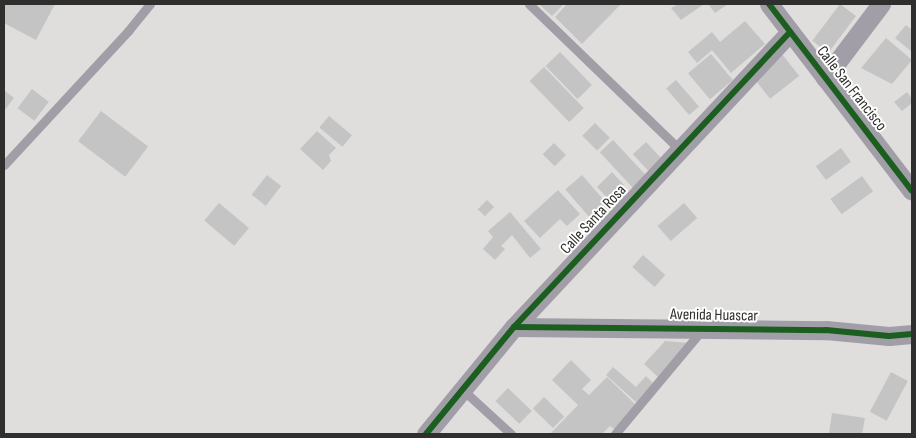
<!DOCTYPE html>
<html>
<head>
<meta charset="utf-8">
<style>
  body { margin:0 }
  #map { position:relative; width:916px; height:438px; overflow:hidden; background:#dfdedc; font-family:"Sofia Sans Condensed",sans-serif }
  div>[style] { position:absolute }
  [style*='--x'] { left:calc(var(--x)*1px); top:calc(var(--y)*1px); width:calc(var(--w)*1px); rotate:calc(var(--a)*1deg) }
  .building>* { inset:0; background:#c5c4c4; transform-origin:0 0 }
  .service>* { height:9px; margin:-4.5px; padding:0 4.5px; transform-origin:4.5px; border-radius:4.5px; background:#a29ea8 }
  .minor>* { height:19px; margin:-9.5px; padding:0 9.5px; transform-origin:9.5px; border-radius:9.5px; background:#a29ea8 }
  .cycleway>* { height:6px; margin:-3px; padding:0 3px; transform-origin:3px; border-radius:3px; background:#1b5e20 }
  span { translate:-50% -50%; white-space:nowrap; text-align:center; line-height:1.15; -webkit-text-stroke:4px #fff; paint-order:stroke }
  .street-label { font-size:16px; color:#2f2f2d }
  .frame { position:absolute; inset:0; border:5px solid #2f2f2d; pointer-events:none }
</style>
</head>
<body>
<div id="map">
  <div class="building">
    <i style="clip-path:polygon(4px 4px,55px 4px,36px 40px,4px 23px)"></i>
    <i style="clip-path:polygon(541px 4px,564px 4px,552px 16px,540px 5px)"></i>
    <i style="clip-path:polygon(567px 4px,621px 4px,582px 44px,555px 17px)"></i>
    <i style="clip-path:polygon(678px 4px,704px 4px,681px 20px,671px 8px)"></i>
    <i style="clip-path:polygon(708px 4px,728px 4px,715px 13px)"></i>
    <i style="left:840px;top:4px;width:20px;height:46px;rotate:37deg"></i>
    <i style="clip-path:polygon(745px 21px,765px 44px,731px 73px,712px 50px,697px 63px,688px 52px,712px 32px,720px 42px)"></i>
    <i style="clip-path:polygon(906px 25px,912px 30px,912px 52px,895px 38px)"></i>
    <i style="clip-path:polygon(886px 38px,912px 60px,892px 84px,861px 68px)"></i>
    <i style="left:560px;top:52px;width:46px;height:20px;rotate:46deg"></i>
    <i style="left:711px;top:54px;width:34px;height:30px;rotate:50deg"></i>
    <i style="left:782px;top:54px;width:28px;height:37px;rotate:52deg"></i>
    <i style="left:544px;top:67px;width:57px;height:20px;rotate:46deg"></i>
    <i style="left:676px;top:80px;width:35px;height:13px;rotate:49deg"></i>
    <i style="left:32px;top:89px;width:21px;height:24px;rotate:37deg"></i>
    <i style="clip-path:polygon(4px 90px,14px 98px,4px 111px)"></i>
    <i style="clip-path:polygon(907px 92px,912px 99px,912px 103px,902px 111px,894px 102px)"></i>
    <i style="left:101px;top:111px;width:59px;height:38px;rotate:37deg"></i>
    <i style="left:329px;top:116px;width:30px;height:15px;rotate:40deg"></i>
    <i style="left:595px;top:123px;width:21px;height:18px;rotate:45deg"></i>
    <i style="clip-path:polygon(317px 131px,336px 148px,329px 155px,331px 161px,323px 170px,300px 149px)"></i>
    <i style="left:613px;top:140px;width:48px;height:18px;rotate:47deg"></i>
    <i style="left:646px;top:142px;width:23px;height:18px;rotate:47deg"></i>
    <i style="left:554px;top:143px;width:17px;height:16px;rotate:45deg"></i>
    <i style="left:841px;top:148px;width:17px;height:31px;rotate:54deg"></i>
    <i style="clip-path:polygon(612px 172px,624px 185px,618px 190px,623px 195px,614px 205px,597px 187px)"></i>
    <i style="left:267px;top:175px;width:18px;height:25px;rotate:38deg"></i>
    <i style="left:582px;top:175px;width:43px;height:22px;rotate:49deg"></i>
    <i style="left:862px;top:176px;width:19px;height:39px;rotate:54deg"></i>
    <i style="clip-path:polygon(558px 190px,580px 214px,567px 226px,560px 219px,540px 238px,524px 221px)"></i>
    <i style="left:487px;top:200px;width:10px;height:13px;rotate:45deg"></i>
    <i style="left:219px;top:203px;width:39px;height:23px;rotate:40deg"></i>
    <i style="left:684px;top:203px;width:20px;height:35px;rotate:49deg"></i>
    <i style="clip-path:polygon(510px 212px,541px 249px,530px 258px,512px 235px,501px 246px,505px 249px,495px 260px,483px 249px,493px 237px,488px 231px)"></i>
    <i style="left:643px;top:255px;width:30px;height:16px;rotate:42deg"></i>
    <i style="clip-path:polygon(665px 341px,689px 343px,658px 377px,644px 364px)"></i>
    <i style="clip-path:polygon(571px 360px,591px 380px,582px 389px,589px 395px,607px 377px,637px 406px,614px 429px,610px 426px,602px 434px,550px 434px,578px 405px,552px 380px)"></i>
    <i style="clip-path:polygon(613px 367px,636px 387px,646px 376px,654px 384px,637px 403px,606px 375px)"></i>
    <i style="left:891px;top:372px;width:19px;height:45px;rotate:28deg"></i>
    <i style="left:508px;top:388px;width:33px;height:18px;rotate:44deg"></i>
    <i style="left:544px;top:397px;width:28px;height:16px;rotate:44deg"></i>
    <i style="clip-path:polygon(832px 413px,865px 418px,862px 434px,829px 433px)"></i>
  </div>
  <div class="service">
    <i style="--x:529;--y:4;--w:209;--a:44"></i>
    <i style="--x:4;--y:165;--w:183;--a:-47.2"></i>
    <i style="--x:128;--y:31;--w:35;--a:-51"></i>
    <i style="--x:463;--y:390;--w:65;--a:42.5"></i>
    <i style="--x:615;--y:434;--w:136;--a:-50.1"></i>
  </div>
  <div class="minor">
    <i style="--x:769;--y:4;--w:235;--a:52.6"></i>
    <i style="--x:825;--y:78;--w:93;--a:-52.9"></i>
    <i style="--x:514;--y:327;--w:312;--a:0.6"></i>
    <i style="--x:826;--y:330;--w:63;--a:5.4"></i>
    <i style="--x:889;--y:336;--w:23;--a:-5"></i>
    <i style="--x:426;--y:434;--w:139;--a:-50.6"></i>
    <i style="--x:514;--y:327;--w:404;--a:-46.9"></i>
  </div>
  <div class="cycleway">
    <i style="--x:769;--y:4;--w:235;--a:52.6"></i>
    <i style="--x:514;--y:327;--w:312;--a:0.6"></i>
    <i style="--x:826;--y:330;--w:63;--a:5.4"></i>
    <i style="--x:889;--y:336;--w:23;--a:-5"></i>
    <i style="--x:426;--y:434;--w:139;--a:-50.6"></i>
    <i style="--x:514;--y:327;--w:404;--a:-46.9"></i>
  </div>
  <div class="street-label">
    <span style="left:851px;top:89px;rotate:52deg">Calle San Francisco</span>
    <span style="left:594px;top:220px;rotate:-47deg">Calle Santa Rosa</span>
    <span style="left:714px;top:316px;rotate:1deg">Avenida Huascar</span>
  </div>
  <div class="frame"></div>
</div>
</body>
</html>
